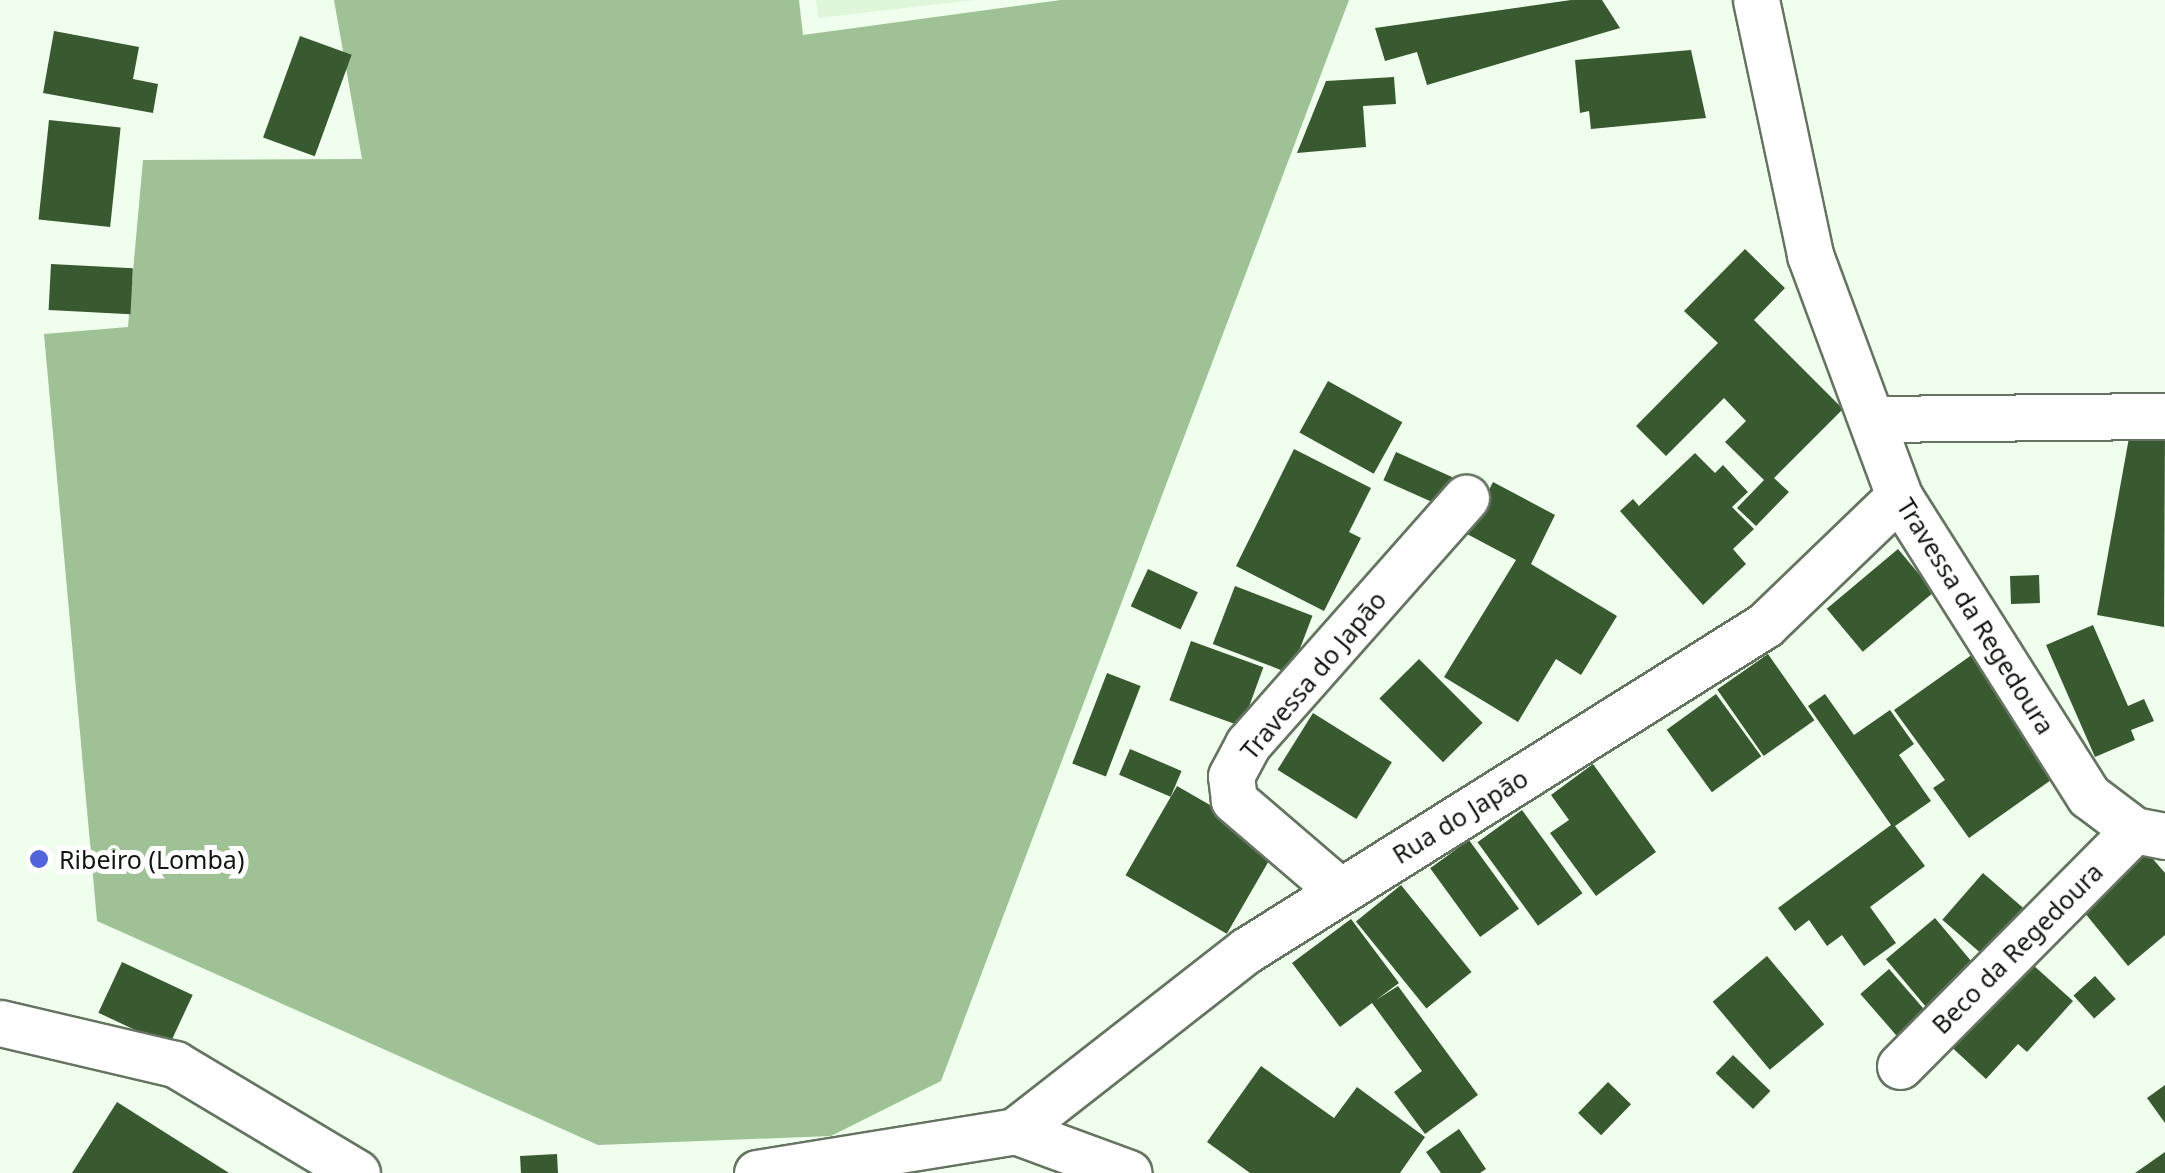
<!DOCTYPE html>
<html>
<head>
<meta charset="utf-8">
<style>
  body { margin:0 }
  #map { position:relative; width:2165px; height:1173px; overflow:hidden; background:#f0feed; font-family:"Noto Sans",sans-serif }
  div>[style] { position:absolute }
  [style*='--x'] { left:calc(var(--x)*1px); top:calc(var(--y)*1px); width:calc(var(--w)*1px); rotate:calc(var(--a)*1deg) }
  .built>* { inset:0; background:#dff6da }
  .forest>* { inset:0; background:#9ec295 }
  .building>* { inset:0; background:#395931; transform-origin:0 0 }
  .roads { filter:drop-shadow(2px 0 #657461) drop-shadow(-2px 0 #657461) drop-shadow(0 2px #657461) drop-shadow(0 -2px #657461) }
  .minor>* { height:45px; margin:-22.5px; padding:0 22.5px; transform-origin:22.5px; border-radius:22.5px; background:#fff }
  .dots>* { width:28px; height:28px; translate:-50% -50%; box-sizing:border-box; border:5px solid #fff; border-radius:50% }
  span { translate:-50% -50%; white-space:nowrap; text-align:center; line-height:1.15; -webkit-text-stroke:10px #fff; paint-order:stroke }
  .street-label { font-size:25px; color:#111710 }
  .poi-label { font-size:25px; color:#111710 }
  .left { translate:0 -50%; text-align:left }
</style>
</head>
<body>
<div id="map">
  <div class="built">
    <i style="clip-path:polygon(816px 0,974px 0,818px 18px)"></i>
  </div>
  <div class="forest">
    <i style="clip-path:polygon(334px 0,799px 0,803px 35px,1061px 0,1349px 0,941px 1081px,831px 1136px,598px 1145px,97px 921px,44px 334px,128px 327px,143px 160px,362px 159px)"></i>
  </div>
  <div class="building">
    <i style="clip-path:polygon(1571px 0,1602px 0,1620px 28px,1427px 85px,1417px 52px,1385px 61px,1375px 28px)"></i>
    <i style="clip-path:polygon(54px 31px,139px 47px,133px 79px,158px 84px,153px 113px,43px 93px)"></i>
    <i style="left:300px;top:36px;width:55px;height:108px;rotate:20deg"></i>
    <i style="clip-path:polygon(1691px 50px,1706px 118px,1591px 129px,1589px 111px,1580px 113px,1575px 60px)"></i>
    <i style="clip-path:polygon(1394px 77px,1396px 104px,1363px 106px,1366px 147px,1297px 153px,1326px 81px)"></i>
    <i style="left:49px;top:120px;width:72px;height:100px;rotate:6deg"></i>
    <i style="clip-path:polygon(1745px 249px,1785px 288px,1754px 320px,1843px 409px,1774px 478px,1789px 492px,1756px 526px,1737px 508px,1764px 480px,1725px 442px,1746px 421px,1724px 398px,1666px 456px,1636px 426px,1718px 343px,1684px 311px)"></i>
    <i style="left:51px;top:264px;width:82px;height:46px;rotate:3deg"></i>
    <i style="left:1328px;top:381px;width:85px;height:59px;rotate:29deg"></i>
    <i style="clip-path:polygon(2132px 421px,2165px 427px,2164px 627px,2097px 615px)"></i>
    <i style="clip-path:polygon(1294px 449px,1371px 488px,1349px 532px,1361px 538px,1324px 611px,1236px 566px)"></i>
    <i style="left:1396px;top:452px;width:62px;height:31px;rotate:24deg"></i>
    <i style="clip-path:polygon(1695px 453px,1715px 473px,1723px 465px,1748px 492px,1732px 507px,1754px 529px,1733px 549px,1746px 564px,1703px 605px,1620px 511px,1633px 499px,1639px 506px)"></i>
    <i style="clip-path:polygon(1493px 482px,1555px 515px,1531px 564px,1617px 616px,1581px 675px,1556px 659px,1518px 722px,1444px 677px,1516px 560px,1467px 534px)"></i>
    <i style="left:1898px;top:549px;width:56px;height:93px;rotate:50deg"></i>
    <i style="left:1148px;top:569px;width:55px;height:41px;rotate:25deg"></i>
    <i style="left:2039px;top:575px;width:28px;height:29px;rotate:88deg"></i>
    <i style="left:1235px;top:586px;width:83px;height:62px;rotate:21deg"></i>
    <i style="clip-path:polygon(2093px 625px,2128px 706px,2144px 699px,2154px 721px,2131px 730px,2135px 740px,2095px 757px,2046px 645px)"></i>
    <i style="left:1191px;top:641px;width:77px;height:63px;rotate:20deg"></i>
    <i style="left:1768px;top:654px;width:81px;height:62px;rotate:55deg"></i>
    <i style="clip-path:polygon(1973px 654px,2058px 775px,1969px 838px,1933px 788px,1945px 780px,1894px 710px)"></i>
    <i style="left:1419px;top:659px;width:90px;height:56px;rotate:45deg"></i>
    <i style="left:1107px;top:673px;width:36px;height:97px;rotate:21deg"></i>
    <i style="left:1716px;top:694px;width:77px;height:61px;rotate:54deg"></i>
    <i style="clip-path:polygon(1825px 694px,1854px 735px,1890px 710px,1914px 744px,1899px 755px,1931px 801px,1895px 826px,1925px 866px,1870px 907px,1896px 943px,1864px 966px,1842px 935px,1827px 946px,1809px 920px,1795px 931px,1778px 908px,1891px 825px,1808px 706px)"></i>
    <i style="left:1313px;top:713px;width:93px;height:67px;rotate:32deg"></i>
    <i style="left:1130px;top:749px;width:56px;height:28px;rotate:23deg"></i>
    <i style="clip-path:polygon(1593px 764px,1656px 852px,1596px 896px,1550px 833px,1569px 820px,1551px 795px)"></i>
    <i style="left:1177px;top:786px;width:117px;height:103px;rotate:30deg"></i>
    <i style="left:1522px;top:810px;width:103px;height:55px;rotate:54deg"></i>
    <i style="left:1469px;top:840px;width:85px;height:48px;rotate:54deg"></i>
    <i style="clip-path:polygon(2147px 852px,2165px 873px,2165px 935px,2128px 966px,2080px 907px)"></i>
    <i style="left:1983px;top:873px;width:53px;height:62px;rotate:41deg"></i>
    <i style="left:1401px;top:885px;width:112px;height:58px;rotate:51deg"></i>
    <i style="left:1935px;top:918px;width:64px;height:64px;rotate:50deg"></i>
    <i style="clip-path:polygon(1351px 919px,1399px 983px,1376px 1000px,1398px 986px,1478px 1095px,1425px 1134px,1394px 1092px,1422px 1071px,1372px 1003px,1340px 1027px,1292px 963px)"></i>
    <i style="clip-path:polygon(2022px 955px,2073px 1001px,2027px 1052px,2018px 1044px,1986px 1079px,1945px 1041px)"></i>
    <i style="left:1767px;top:956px;width:89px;height:71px;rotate:50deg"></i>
    <i style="left:122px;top:962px;width:78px;height:56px;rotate:25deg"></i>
    <i style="left:1889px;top:969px;width:62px;height:38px;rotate:49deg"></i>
    <i style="left:2095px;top:976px;width:31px;height:29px;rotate:48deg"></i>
    <i style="left:1733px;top:1055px;width:52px;height:25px;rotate:44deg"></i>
    <i style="clip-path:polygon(1261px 1066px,1334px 1118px,1357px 1087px,1425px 1137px,1400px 1173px,1250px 1173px,1207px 1142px)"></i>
    <i style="left:1608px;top:1082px;width:32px;height:43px;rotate:44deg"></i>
    <i style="clip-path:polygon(2165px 1085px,2165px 1123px,2147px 1098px)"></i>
    <i style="clip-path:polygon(117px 1102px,229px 1173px,72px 1173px)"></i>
    <i style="clip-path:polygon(1459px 1129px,1486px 1169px,1480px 1173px,1441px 1173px,1426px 1152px)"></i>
    <i style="clip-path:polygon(2165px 1152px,2165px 1173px,2135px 1173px)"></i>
    <i style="left:557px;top:1154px;width:19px;height:37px;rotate:87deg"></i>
  </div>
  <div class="roads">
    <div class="minor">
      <i style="--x:1756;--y:0;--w:261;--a:78"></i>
      <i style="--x:1810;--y:255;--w:257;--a:69.7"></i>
      <i style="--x:1899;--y:496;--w:355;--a:57.7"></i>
      <i style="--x:2089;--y:796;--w:56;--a:37.1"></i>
      <i style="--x:2134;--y:830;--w:32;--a:11"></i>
      <i style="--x:1873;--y:419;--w:292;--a:-0.6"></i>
      <i style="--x:1340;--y:891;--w:140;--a:-139.4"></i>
      <i style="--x:1234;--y:800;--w:24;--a:-97"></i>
      <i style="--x:1231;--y:776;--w:36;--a:-62"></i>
      <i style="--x:1248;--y:744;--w:329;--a:-48.5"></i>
      <i style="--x:0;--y:1023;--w:180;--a:13.2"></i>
      <i style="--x:175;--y:1064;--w:212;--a:30.9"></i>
      <i style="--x:1900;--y:1066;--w:332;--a:-45.2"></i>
      <i style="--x:1015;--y:1131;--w:294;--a:-38"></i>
      <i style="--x:1247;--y:950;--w:612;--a:-32.1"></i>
      <i style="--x:1765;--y:625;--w:186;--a:-43.9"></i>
      <i style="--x:757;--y:1173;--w:261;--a:-9.2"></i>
      <i style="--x:1015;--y:1131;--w:121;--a:20.2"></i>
    </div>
  </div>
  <div class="dots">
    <i style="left:39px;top:859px;background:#5364da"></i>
  </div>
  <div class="street-label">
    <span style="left:1976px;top:616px;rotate:58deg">Travessa da Regedoura</span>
    <span style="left:1313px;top:675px;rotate:-50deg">Travessa do Japão</span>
    <span style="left:1460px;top:816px;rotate:-32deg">Rua do Japão</span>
    <span style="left:2017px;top:948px;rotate:-45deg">Beco da Regedoura</span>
  </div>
  <div class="poi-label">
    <span class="left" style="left:59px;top:859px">Ribeiro (Lomba)</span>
  </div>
</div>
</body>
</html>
